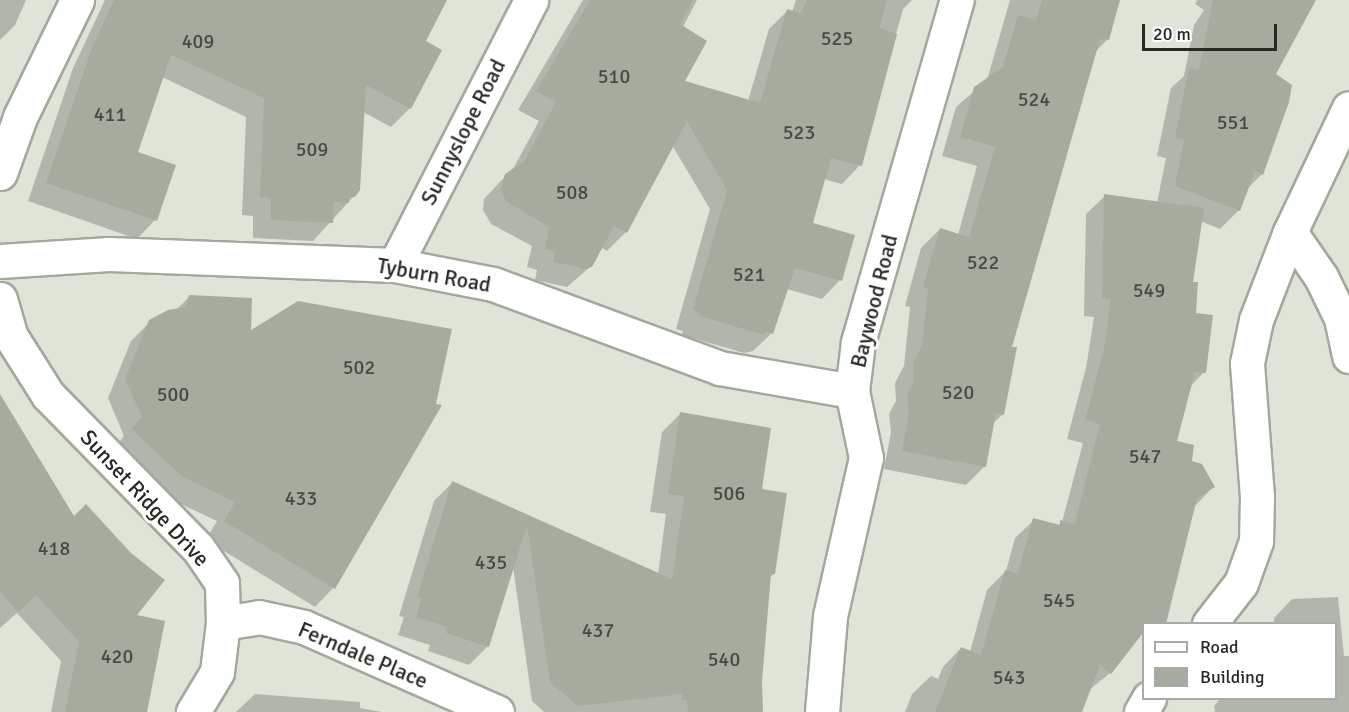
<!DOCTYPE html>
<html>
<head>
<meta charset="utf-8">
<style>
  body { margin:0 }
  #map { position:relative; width:1349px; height:712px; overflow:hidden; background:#dee4d8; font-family:Signika,sans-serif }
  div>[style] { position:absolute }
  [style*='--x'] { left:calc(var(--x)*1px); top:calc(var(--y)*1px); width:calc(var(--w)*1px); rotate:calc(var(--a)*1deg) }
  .shadow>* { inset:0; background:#0003 }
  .building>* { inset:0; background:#a6aba0 }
  .roads { filter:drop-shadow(2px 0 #a3a89d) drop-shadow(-2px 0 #a3a89d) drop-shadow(0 2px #a3a89d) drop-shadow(0 -2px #a3a89d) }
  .minor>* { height:33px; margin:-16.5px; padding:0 16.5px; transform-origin:16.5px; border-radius:16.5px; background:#fff }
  span { translate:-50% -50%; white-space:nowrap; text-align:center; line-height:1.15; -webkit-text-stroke:6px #fff; paint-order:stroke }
  .number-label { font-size:20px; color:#474a44 }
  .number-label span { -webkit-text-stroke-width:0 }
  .street-label { font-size:22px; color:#272925 }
  .legend { position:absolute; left:1142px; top:622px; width:195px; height:78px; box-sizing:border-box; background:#fff; border:2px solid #a9a9a8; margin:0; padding:8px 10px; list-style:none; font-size:18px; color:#272925 }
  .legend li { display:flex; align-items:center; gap:12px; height:30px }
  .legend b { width:30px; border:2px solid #a9a9a8 }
  .scale { position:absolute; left:1142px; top:24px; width:135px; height:27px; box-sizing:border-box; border:3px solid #272925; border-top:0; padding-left:8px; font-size:18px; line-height:21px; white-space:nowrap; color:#272925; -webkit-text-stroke:4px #fff; paint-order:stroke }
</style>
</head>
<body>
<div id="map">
  <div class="shadow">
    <i style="clip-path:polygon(0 0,26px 0,15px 25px,0 40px)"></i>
    <i style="clip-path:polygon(105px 0,446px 0,424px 42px,440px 51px,410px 108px,391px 127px,363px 112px,354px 196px,313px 241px,253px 238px,253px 216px,242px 215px,246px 117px,162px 77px,136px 153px,155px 220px,137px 239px,28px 201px,73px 68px)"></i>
    <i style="clip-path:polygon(583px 0,697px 0,683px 27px,683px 82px,748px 101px,769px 29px,787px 11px,792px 12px,796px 0,912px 0,903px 9px,860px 165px,842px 184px,823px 179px,811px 224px,840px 280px,822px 299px,787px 289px,772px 333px,753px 351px,744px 353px,682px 335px,683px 331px,676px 329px,710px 209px,672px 145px,626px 232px,607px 251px,601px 247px,591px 266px,567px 287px,535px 280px,537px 270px,527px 267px,532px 246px,491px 224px,483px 210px,484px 199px,514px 167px,539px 121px,518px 110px)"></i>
    <i style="clip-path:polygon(1010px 0,1119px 0,1108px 39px,1095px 52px,1011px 348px,1003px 414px,992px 424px,985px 466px,966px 485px,884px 469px,891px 432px,889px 414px,896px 401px,895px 383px,904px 366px,910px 307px,905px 306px,921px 248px,940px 229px,958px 235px,977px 166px,942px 156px,956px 107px,987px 80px)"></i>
    <i style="clip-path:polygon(1197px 0,1314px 0,1274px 74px,1262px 174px,1247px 189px,1239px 210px,1220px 229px,1200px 221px,1191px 283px,1204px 372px,1190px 387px,1175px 442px,1213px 487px,1195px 506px,1144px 630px,1110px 673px,1089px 690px,1081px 712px,905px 712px,912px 694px,931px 676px,938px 679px,943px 667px,961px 648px,970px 652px,987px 590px,1006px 571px,1015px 538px,1034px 520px,1057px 526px,1062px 522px,1083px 443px,1067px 439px,1086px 368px,1094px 317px,1084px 316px,1086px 214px,1105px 196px,1157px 203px,1166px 158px,1157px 156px,1171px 88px,1184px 76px,1194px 25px,1204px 10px,1195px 4px)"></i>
    <i style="clip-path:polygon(189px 297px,249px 333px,440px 406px,333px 588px,315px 607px,206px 540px,217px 521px,164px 496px,114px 449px,124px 436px,108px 398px,131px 341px,150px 322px,176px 310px)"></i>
    <i style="clip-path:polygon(680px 414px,761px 490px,774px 574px,770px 577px,760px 681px,761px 712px,544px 712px,532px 701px,513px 567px,488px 646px,469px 665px,428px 651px,430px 645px,398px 635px,404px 617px,399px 616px,434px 501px,453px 482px,658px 574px,666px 514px,650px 512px,662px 432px)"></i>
    <i style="clip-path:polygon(0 440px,134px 616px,138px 712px,51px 712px,61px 661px,17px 613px,0 628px)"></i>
    <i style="clip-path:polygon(1338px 597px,1344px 656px,1349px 656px,1349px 712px,1215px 712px,1214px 706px,1221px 698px,1336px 698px,1336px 624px,1274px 624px,1274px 618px,1292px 599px)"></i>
    <i style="clip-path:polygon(255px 694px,360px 702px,360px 708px,382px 712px,236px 712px)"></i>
  </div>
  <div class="building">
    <i style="clip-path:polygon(114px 0,447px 0,426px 41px,442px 50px,411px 109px,366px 85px,360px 190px,355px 197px,349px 197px,349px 203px,334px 202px,333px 223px,271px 220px,271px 198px,260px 197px,264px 98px,171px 55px,138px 152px,176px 165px,157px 221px,46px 183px,92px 48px)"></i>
    <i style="clip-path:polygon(590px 0,693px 0,680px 24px,707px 41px,685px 81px,760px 103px,787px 9px,801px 13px,807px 0,887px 0,879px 28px,897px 34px,862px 166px,831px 158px,813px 223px,855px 235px,842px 281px,795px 268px,773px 334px,766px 331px,764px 335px,700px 316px,701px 313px,693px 310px,727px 190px,687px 121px,627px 233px,614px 226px,592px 267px,586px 269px,554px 262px,554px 251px,545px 249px,549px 227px,506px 201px,501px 190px,505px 174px,524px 162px,556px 102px,536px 91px)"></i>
    <i style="clip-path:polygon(1042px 0,1120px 0,1109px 40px,1100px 39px,1012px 347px,1017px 347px,1004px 415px,996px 413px,986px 467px,902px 451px,909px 412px,907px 395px,914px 381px,913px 363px,922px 346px,928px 289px,923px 287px,940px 228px,969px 237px,995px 147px,960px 137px,974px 87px,1003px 67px,1018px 15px,1036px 20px)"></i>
    <i style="clip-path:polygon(1213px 0,1316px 0,1276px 74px,1292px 85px,1289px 102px,1263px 175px,1255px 171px,1240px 211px,1175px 186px,1184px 140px,1175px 138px,1189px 68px,1199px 70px)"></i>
    <i style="clip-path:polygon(1104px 194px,1204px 208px,1193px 282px,1198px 282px,1196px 313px,1213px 315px,1206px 373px,1195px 372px,1177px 441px,1194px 445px,1192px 461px,1202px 464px,1215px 487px,1197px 498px,1166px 624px,1143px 624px,1143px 633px,1111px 674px,1100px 665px,1082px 712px,935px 712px,961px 647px,981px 655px,1005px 570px,1018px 574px,1033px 518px,1060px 525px,1060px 520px,1075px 524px,1100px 424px,1085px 420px,1104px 348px,1111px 299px,1102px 298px)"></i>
    <i style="clip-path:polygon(189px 295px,252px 298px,251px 330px,298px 301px,452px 329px,436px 404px,442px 405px,335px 589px,224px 521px,235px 502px,183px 477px,131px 429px,142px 417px,125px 379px,149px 320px,168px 310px,186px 307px)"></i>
    <i style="clip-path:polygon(0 394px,74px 516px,86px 504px,131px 553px,165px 580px,137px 615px,165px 621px,147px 712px,65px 712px,79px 642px,36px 595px,18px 612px,0 592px)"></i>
    <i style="clip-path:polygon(680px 412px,771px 428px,762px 489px,787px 493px,775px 574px,771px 574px,762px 681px,763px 712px,688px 712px,687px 700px,682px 700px,682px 694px,578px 706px,550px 682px,527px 525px,489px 647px,446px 633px,448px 627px,416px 617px,421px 598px,417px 597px,452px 481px,672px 579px,684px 496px,668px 494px)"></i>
  </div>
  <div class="roads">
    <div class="minor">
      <i style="--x:0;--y:173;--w:59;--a:-70.3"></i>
      <i style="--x:20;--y:117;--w:130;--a:-64"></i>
      <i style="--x:1290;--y:232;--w:55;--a:55.4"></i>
      <i style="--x:1321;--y:277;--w:46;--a:64"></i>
      <i style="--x:1341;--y:318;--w:39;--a:78"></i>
      <i style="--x:0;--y:261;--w:109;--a:-3.7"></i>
      <i style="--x:109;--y:254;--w:286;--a:2.2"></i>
      <i style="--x:395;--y:265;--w:100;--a:11"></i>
      <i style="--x:493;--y:284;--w:242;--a:20.3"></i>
      <i style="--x:720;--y:368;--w:134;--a:9.9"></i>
      <i style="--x:395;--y:265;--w:298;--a:-62.8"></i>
      <i style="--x:0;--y:299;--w:37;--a:74"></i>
      <i style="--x:10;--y:335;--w:71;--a:57.7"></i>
      <i style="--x:48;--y:395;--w:214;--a:45.6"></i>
      <i style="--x:198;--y:548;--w:42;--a:55.6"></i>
      <i style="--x:222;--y:583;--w:40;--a:88.6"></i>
      <i style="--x:223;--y:623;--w:49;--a:97"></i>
      <i style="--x:217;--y:672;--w:47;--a:121"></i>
      <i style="--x:223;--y:623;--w:36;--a:-9"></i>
      <i style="--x:259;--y:617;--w:46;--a:12.5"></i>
      <i style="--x:304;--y:627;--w:211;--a:23.8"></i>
      <i style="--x:1209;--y:624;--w:52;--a:-52"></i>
      <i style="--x:1241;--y:583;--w:45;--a:-70.3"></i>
      <i style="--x:1256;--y:541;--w:44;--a:-88.7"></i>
      <i style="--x:1257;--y:497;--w:134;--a:-94.3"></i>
      <i style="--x:1247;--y:363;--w:44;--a:-78.2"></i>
      <i style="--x:1256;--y:320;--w:94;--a:-68.9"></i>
      <i style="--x:1290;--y:232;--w:137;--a:-64.6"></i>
      <i style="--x:822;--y:712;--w:96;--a:-85.2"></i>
      <i style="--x:830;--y:616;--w:162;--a:-77.2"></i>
      <i style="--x:866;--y:458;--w:68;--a:-101.8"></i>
      <i style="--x:852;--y:391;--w:49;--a:-83"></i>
      <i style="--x:858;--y:342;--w:356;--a:-73.9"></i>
      <i style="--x:1141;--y:712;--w:16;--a:-60"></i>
    </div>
  </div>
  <div class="number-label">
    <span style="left:837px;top:38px">525</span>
    <span style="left:198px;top:41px">409</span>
    <span style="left:614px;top:76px">510</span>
    <span style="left:1034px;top:99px">524</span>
    <span style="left:110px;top:114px">411</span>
    <span style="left:1233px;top:122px">551</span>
    <span style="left:799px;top:132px">523</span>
    <span style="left:312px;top:149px">509</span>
    <span style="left:572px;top:192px">508</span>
    <span style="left:983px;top:262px">522</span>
    <span style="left:749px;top:274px">521</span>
    <span style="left:1149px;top:290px">549</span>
    <span style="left:359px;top:367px">502</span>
    <span style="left:958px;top:392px">520</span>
    <span style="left:173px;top:394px">500</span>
    <span style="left:1145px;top:456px">547</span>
    <span style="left:729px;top:493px">506</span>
    <span style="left:301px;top:498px">433</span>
    <span style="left:54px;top:548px">418</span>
    <span style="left:491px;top:562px">435</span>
    <span style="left:1059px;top:600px">545</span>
    <span style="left:598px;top:630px">437</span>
    <span style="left:117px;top:656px">420</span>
    <span style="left:724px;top:659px">540</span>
    <span style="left:1009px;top:677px">543</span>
  </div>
  <div class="street-label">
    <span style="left:463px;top:132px;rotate:-63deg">Sunnyslope Road</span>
    <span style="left:434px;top:275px;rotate:10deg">Tyburn Road</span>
    <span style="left:874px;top:301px;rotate:-76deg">Baywood Road</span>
    <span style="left:145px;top:498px;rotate:47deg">Sunset Ridge Drive</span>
    <span style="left:363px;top:655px;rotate:23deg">Ferndale Place</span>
  </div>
  <ul class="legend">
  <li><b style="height:8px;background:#fff"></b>Road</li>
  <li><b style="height:16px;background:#a6aba0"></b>Building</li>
  </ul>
  <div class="scale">20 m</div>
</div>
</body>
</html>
